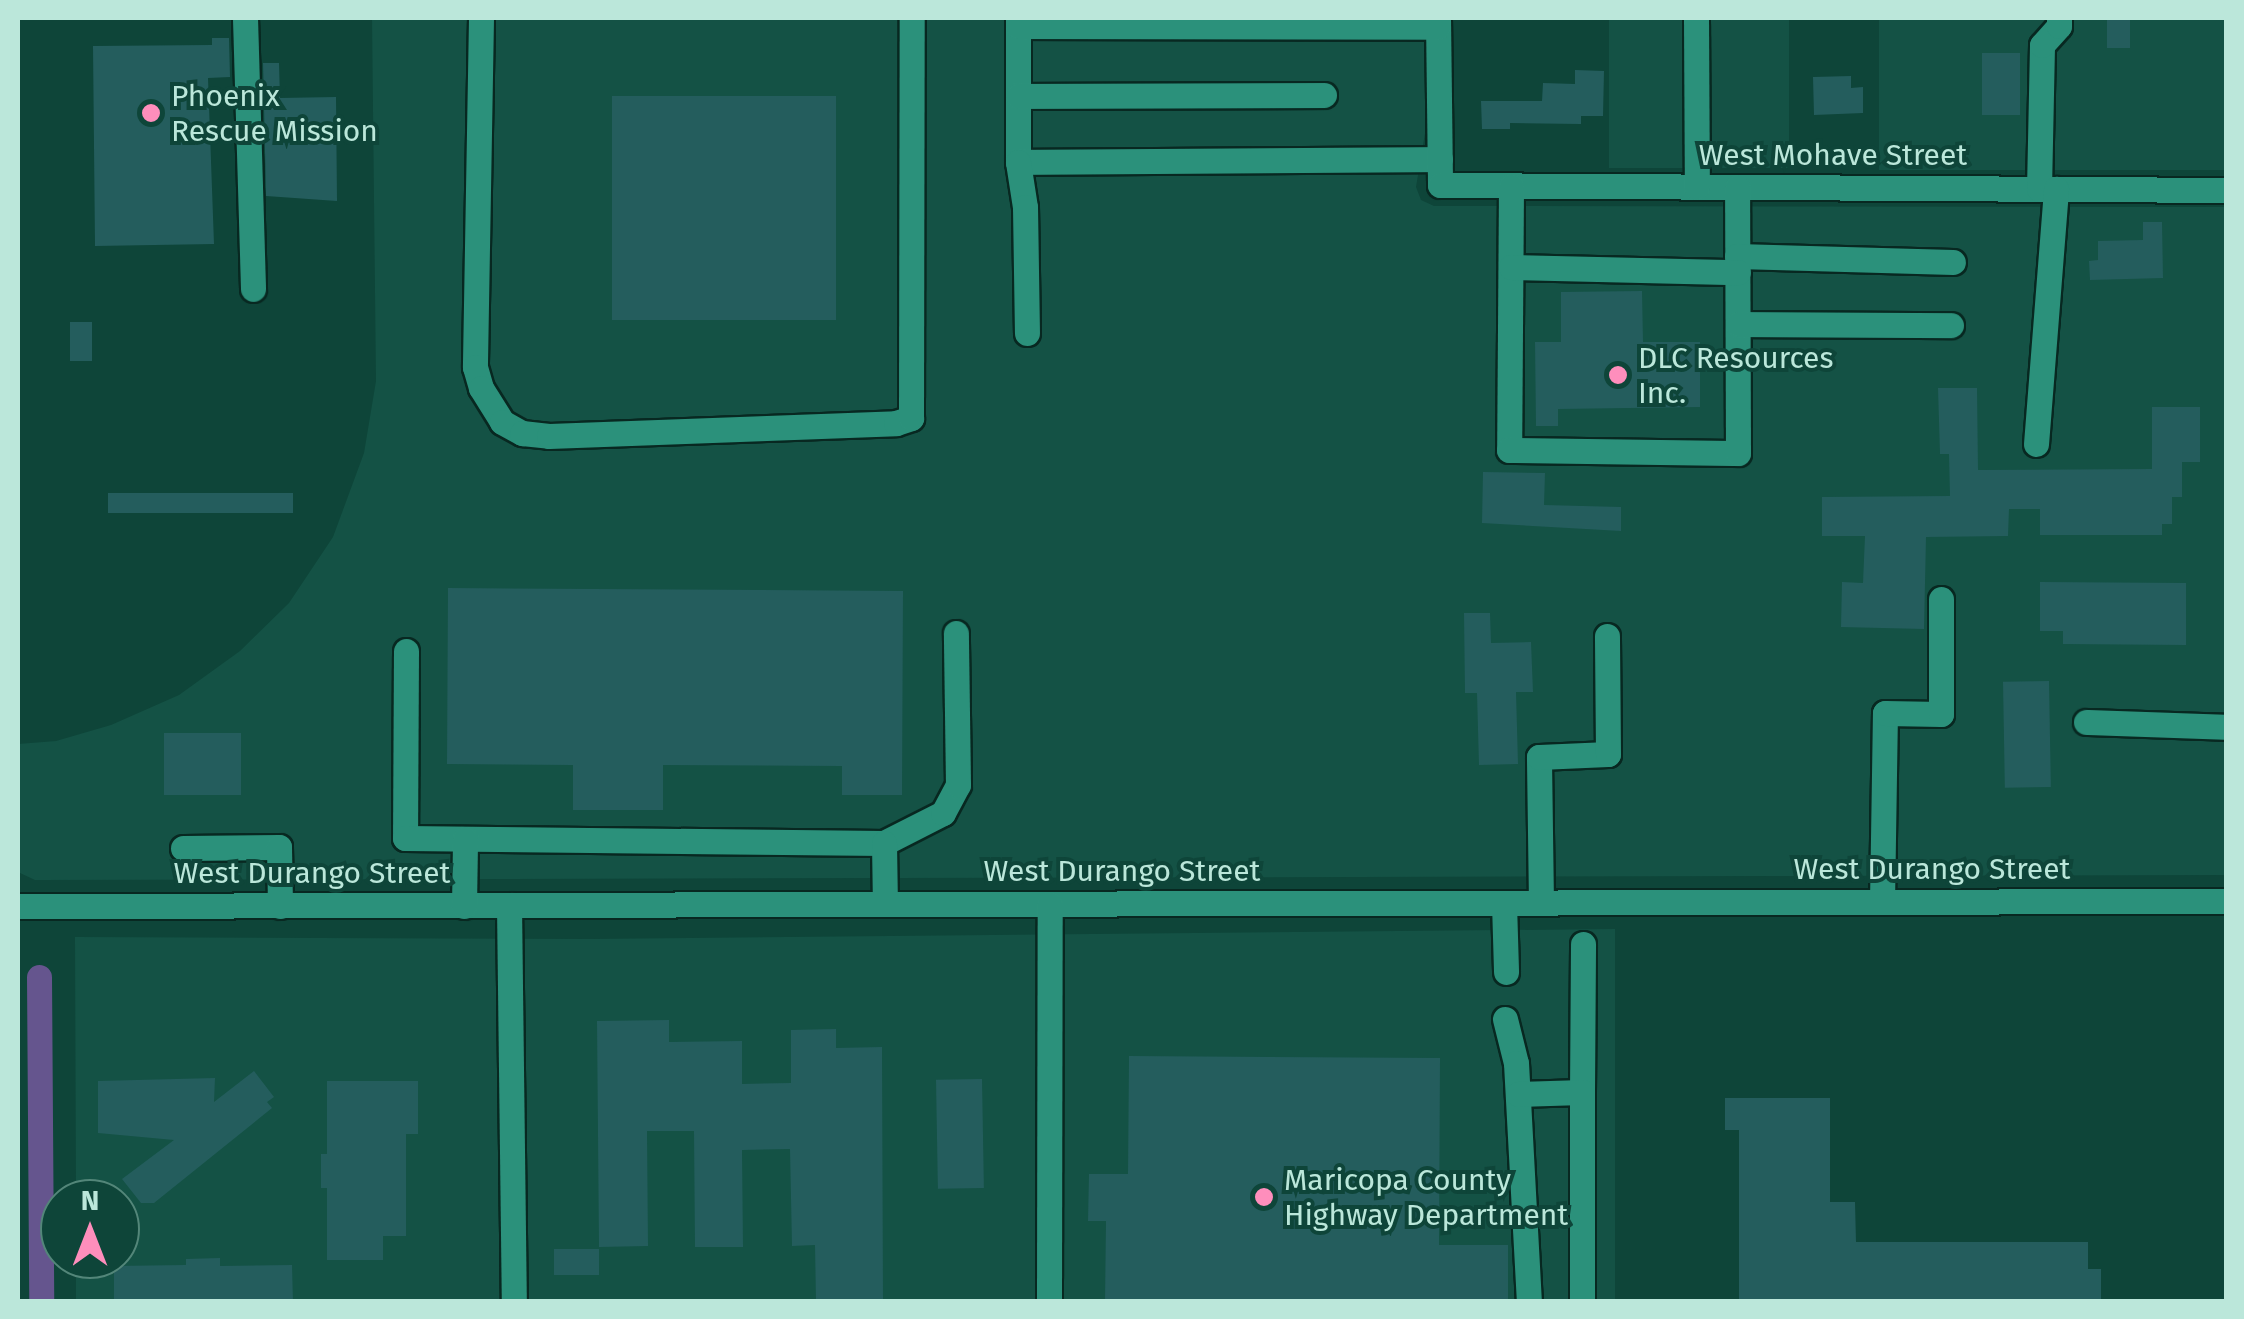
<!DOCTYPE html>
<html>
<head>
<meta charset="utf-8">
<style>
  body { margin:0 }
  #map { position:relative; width:2244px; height:1319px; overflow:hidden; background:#0e4539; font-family:"Fira Sans",sans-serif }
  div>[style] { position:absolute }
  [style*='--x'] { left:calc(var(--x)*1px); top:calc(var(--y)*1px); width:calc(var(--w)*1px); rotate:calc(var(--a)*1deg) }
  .built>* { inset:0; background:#145245; transform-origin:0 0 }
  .canal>* { height:25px; margin:-12.5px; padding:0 12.5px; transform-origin:12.5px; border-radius:12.5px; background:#65558e }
  .building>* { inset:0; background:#245d5d; transform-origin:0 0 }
  .roads { filter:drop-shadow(2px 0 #082821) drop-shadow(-2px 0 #082821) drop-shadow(0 2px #082821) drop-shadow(0 -2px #082821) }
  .minor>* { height:25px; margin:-12.5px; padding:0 12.5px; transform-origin:12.5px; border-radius:12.5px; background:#2b917b }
  .dots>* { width:28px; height:28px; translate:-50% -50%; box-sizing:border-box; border:5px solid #0e4539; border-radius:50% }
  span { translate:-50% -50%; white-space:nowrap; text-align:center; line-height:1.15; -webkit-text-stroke:8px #0e4539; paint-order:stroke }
  .poi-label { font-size:30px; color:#bbe7da }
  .left { translate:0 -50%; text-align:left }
  .street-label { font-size:30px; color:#bbe7da }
  .frame { position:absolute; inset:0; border:20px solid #bbe7da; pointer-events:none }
  .north { position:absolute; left:40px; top:1179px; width:100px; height:100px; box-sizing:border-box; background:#0e4539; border:2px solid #538679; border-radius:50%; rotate:0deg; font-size:28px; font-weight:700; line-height:40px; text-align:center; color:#bbe7da }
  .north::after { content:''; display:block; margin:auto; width:35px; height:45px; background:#fe8ebc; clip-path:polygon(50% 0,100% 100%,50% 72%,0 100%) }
</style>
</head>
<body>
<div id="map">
  <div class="built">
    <i style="clip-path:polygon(372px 18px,1426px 18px,1427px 121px,1416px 187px,1421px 200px,1434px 206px,2226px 207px,2226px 875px,35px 880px,20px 873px,18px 744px,56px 741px,111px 725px,179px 695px,240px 651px,289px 603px,333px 537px,364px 453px,376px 381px)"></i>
    <i style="left:1609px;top:18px;width:180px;height:150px"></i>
    <i style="left:1879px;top:18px;width:347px;height:152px"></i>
    <i style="clip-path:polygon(1615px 929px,1615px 1301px,76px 1301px,76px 1259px,120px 1259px,120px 1199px,76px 1199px,75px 937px,591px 939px)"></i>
  </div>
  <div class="canal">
    <i style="--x:39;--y:977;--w:325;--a:89.6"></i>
  </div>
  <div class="building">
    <i style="left:2107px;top:18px;width:23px;height:30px"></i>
    <i style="clip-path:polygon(212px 38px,229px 38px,230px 77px,208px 78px,214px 244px,95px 246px,93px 46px,212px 45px)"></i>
    <i style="left:1982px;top:53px;width:38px;height:62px"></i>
    <i style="clip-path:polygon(263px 63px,279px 63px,280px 98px,336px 97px,337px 201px,266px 196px)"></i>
    <i style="clip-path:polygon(1575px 70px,1604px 71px,1603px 116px,1581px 116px,1581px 124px,1510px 123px,1510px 129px,1482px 129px,1481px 101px,1542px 101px,1543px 83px,1575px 84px)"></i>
    <i style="clip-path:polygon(1851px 76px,1851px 88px,1863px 87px,1863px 113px,1814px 115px,1813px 77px)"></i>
    <i style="left:612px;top:96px;width:224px;height:224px"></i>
    <i style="clip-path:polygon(2143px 222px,2162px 222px,2163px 278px,2090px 280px,2089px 261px,2098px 260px,2098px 241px,2143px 240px)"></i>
    <i style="clip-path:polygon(1642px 291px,1643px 342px,1700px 342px,1700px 407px,1558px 409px,1558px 426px,1536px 426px,1535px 342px,1561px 342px,1561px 292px)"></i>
    <i style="left:70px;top:322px;width:22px;height:39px"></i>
    <i style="clip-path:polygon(1938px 388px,1977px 388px,1978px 470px,2152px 469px,2152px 407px,2200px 407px,2200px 462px,2182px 462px,2182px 497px,2172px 497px,2172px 524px,2162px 524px,2162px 535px,2040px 535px,2040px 509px,2009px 509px,2008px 536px,1926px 537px,1924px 629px,1841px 627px,1842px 582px,1863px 583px,1865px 536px,1822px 536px,1822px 497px,1950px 496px,1949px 454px,1940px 454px)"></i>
    <i style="clip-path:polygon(1483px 472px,1545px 473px,1544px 505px,1621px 507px,1621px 531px,1482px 523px)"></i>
    <i style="left:293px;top:493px;width:20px;height:185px;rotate:90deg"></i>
    <i style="clip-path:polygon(2040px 582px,2186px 583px,2186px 645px,2063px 644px,2063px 631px,2040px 631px)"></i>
    <i style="clip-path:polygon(448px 588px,903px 591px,902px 795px,842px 795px,842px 766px,663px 765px,663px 810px,573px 810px,573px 765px,447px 764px)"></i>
    <i style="clip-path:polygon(1464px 613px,1490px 613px,1491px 643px,1531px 642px,1533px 692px,1516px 692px,1518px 764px,1479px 765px,1477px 693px,1465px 693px)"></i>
    <i style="left:2049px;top:681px;width:106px;height:46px;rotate:89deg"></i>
    <i style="left:164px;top:733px;width:77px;height:62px"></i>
    <i style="clip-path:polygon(669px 1020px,669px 1042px,742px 1041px,742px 1084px,791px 1083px,791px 1030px,836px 1029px,836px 1048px,882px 1047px,883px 1302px,816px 1302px,815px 1245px,792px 1246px,790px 1149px,742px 1150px,743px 1247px,695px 1247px,694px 1131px,647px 1131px,648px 1246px,599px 1247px,597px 1021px)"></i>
    <i style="clip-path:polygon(1129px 1056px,1440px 1058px,1439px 1245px,1508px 1245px,1508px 1302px,1105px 1302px,1106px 1221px,1088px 1221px,1089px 1174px,1128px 1174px)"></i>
    <i style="clip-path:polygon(254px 1071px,274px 1097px,267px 1102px,272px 1108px,154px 1203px,141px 1203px,122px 1179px,174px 1140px,98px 1133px,98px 1081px,215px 1078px,214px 1102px)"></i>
    <i style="left:982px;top:1079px;width:109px;height:46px;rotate:89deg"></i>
    <i style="clip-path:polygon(327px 1081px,418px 1081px,418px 1134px,406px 1134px,406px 1236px,383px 1236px,383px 1260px,327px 1260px,327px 1188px,321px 1188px,321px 1154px,327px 1154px)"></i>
    <i style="clip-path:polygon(1725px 1098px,1830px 1098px,1830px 1202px,1855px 1202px,1856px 1242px,2088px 1242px,2088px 1269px,2101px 1269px,2101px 1302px,1739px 1302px,1739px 1130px,1725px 1130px)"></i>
    <i style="left:599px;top:1249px;width:26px;height:45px;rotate:90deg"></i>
    <i style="clip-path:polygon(220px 1258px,220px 1266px,292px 1265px,293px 1302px,114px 1302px,114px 1266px,186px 1265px,186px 1259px)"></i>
  </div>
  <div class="roads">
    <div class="minor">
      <i style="--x:245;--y:18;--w:271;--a:88.3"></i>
      <i style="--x:481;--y:18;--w:349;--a:91"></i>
      <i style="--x:475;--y:367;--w:22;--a:74"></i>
      <i style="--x:481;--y:388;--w:40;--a:58"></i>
      <i style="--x:502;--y:422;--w:23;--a:29"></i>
      <i style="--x:522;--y:433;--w:27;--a:6"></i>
      <i style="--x:549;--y:436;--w:347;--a:-2.1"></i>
      <i style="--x:896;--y:423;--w:16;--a:-18"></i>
      <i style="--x:911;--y:418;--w:400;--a:-89.9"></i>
      <i style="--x:1018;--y:18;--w:144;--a:90"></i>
      <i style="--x:1018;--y:162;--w:422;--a:-0.4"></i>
      <i style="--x:1438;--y:18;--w:167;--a:89.3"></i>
      <i style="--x:1440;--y:185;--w:786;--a:0.36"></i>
      <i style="--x:1696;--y:18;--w:169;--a:89.7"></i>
      <i style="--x:1018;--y:26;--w:420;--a:0.1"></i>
      <i style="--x:1018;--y:96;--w:306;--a:-0.2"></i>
      <i style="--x:1018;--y:162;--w:46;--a:81.2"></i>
      <i style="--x:1025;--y:207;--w:126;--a:89.1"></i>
      <i style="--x:1511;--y:186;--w:264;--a:90.4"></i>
      <i style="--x:1509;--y:450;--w:229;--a:0.8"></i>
      <i style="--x:1738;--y:453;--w:266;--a:-90.2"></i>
      <i style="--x:2039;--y:189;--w:144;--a:-88.8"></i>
      <i style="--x:2042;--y:45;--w:25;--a:-48"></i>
      <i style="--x:2059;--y:26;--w:8;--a:-90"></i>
      <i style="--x:1737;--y:256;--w:216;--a:1.6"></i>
      <i style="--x:1511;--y:267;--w:227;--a:1.3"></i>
      <i style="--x:1738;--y:324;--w:213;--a:0.3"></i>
      <i style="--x:2036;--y:444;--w:256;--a:-85.5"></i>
      <i style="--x:406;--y:651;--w:187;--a:90.3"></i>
      <i style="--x:405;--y:838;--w:479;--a:0.6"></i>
      <i style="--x:884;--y:843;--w:66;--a:-27"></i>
      <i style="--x:943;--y:813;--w:32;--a:-62"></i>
      <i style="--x:958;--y:785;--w:152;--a:-90.8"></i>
      <i style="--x:2086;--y:722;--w:140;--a:2"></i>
      <i style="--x:884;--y:843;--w:61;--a:89.1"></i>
      <i style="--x:183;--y:848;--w:96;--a:-0.6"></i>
      <i style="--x:279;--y:847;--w:59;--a:89"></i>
      <i style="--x:1882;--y:902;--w:189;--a:-89.1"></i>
      <i style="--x:1885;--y:713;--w:56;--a:1"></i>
      <i style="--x:1941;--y:714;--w:115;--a:-90"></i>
      <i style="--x:1504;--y:903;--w:69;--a:88.3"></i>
      <i style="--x:1541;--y:903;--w:146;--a:-90.8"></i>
      <i style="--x:1539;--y:757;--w:69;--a:-2.5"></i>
      <i style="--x:1608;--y:754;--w:118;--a:-90.5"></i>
      <i style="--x:509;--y:905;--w:397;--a:89.3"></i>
      <i style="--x:18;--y:906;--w:2208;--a:-0.13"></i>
      <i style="--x:464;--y:906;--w:67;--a:-89.1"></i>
      <i style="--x:1505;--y:1019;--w:45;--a:76"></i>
      <i style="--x:1516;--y:1063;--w:239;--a:86.9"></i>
      <i style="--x:1582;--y:1092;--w:148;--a:-89.6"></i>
      <i style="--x:1518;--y:1094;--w:64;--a:-1.8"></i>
      <i style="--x:1582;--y:1092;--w:210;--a:90"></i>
      <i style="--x:1049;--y:1302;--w:398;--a:-89.9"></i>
    </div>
  </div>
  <div class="dots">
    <i style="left:151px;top:113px;background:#fe8ebc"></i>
    <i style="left:1618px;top:375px;background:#fe8ebc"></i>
    <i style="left:1264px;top:1197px;background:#fe8ebc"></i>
  </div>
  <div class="poi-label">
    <span class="left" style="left:171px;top:113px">Phoenix<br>Rescue Mission</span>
    <span class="left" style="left:1638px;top:375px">DLC Resources<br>Inc.</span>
    <span class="left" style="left:1284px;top:1197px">Maricopa County<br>Highway Department</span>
  </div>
  <div class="street-label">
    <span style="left:1833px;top:155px">West Mohave Street</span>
    <span style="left:1932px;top:869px">West Durango Street</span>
    <span style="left:1122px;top:871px">West Durango Street</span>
    <span style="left:312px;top:873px">West Durango Street</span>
  </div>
  <div class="frame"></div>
  <div class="north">N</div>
</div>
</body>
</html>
